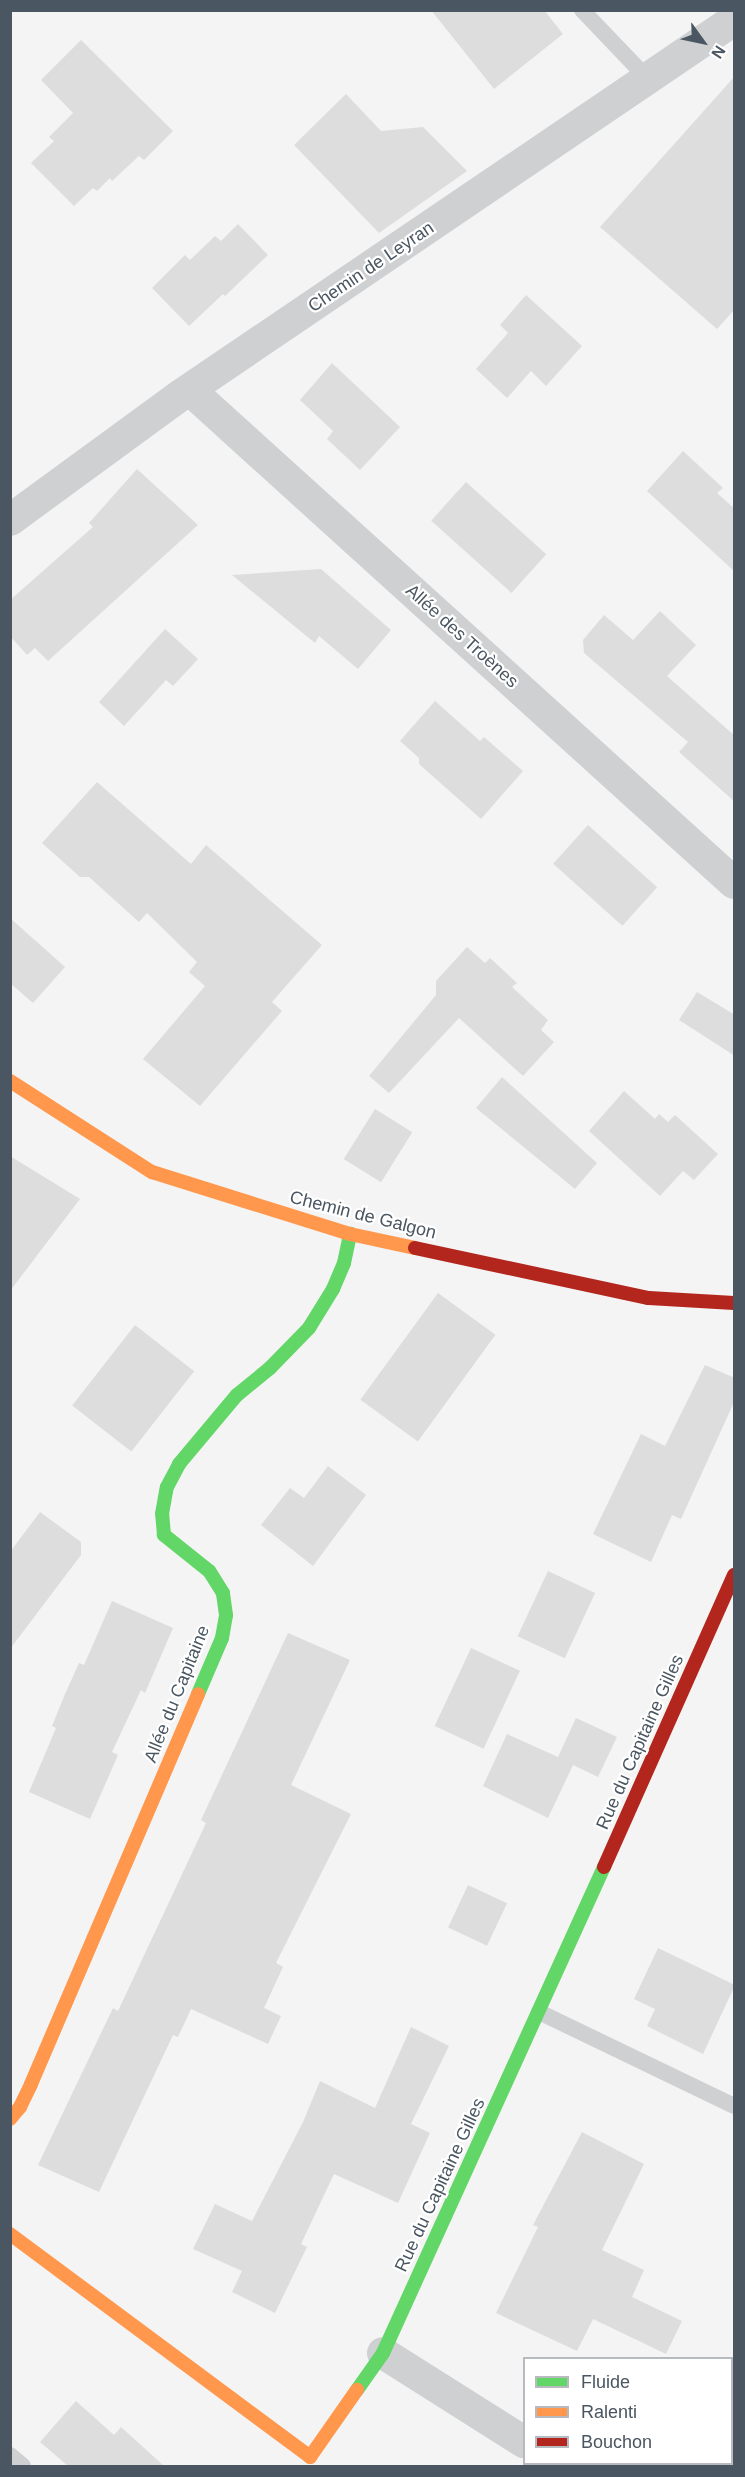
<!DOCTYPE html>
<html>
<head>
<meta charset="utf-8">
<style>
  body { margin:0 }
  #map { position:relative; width:745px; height:2477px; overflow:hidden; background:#f4f4f4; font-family:Helvetica,sans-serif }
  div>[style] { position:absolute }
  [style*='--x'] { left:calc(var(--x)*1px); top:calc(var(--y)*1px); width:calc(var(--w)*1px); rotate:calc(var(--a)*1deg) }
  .building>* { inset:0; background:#ddddde; transform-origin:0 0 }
  .lane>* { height:16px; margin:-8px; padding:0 8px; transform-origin:8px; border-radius:8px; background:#ced0d2 }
  .street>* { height:32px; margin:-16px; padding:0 16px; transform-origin:16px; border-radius:16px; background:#ced0d2 }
  .fast>* { height:14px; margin:-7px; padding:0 7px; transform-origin:7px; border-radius:7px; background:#63d668 }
  .slow>* { height:14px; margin:-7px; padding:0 7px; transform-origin:7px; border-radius:7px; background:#ff974d }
  .jam>* { height:14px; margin:-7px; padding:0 7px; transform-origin:7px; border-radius:7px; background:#b3261e }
  span { translate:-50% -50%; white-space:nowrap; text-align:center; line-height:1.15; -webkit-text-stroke:4.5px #fff; paint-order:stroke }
  .street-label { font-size:18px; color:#4a5661 }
  .frame { position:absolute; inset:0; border:12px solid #4a5661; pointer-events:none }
  .legend { position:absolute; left:523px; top:2357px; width:210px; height:108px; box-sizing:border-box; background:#fff; border:2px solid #b7bbc0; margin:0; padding:8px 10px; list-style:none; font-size:18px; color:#4a5661 }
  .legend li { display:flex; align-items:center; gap:12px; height:30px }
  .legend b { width:30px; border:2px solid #b7bbc0 }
  .north { position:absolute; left:673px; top:12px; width:60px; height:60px; -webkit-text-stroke:4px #fff; paint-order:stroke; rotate:123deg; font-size:16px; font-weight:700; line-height:24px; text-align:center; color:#4a5661 }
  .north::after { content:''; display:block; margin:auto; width:21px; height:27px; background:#4a5661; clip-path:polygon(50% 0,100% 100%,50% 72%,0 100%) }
</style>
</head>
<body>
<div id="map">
  <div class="building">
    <i style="clip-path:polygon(431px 10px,544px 10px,563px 34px,494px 89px)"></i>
    <i style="clip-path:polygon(81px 40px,173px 131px,144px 160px,139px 156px,112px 181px,110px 178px,97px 191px,93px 188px,74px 206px,31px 163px,54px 141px,49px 137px,73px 113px,41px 80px)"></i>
    <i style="clip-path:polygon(735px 76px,735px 309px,717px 329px,600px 227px)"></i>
    <i style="clip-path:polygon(346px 94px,381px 131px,423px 127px,467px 171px,379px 233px,294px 145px)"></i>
    <i style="clip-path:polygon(238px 224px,268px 255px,225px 296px,223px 294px,189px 326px,152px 288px,185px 255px,190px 260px,215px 236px,221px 241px)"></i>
    <i style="clip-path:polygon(526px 295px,582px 346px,546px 386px,531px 371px,507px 398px,476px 369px,508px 333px,500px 325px)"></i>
    <i style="clip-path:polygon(332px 363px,400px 427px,360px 470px,327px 439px,333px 431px,300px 400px)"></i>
    <i style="clip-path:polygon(683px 451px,723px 488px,717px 493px,735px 509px,735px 572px,647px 491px)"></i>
    <i style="clip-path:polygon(137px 469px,198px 525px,48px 661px,35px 648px,27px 655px,10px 636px,10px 600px,93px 527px,89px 523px)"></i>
    <i style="left:466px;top:482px;width:108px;height:52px;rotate:42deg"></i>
    <i style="clip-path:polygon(321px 569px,391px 630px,358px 669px,319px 636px,315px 643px,232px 575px)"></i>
    <i style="clip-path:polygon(660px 611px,696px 645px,667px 676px,735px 736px,735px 802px,679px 752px,688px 742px,584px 653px,583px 640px,604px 615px,633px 640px)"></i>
    <i style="clip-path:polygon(165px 629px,198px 659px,173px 686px,166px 680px,124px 726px,99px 702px)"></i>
    <i style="clip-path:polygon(435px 701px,480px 741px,484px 737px,523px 771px,481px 819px,419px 764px,419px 758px,400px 741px)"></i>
    <i style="clip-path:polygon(97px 782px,191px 864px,206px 845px,322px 945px,272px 1002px,282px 1011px,200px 1106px,143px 1059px,205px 986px,189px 972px,197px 962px,147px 913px,139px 922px,89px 877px,80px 877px,42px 843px)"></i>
    <i style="left:588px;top:825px;width:93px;height:52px;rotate:42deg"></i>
    <i style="clip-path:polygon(10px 918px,65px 967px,33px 1003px,10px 983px)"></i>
    <i style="clip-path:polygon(467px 947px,485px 963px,490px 958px,517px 983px,512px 987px,548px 1020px,541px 1030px,554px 1042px,523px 1076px,459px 1018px,389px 1093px,369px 1076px,436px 995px,436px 981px)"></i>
    <i style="clip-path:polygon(697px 992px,735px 1015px,735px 1056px,679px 1020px)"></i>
    <i style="clip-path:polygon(502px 1077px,597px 1163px,575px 1189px,476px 1108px)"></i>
    <i style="clip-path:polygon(624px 1091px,655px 1119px,659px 1114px,668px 1122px,675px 1115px,718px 1154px,694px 1180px,683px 1171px,660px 1196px,589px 1131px)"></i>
    <i style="left:375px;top:1109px;width:44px;height:59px;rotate:32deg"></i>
    <i style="clip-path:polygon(10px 1156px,80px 1199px,10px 1291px)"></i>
    <i style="left:438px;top:1293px;width:71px;height:132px;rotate:36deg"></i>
    <i style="left:135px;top:1325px;width:75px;height:102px;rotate:38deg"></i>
    <i style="clip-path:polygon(705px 1365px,735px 1378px,735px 1400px,681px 1519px,672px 1515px,651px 1562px,593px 1534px,641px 1434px,665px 1446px)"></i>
    <i style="clip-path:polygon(328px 1466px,366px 1495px,313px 1566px,261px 1525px,290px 1488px,304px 1498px)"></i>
    <i style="clip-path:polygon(40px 1512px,81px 1542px,81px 1555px,10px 1649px,10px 1552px)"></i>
    <i style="left:548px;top:1571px;width:52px;height:72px;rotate:25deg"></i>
    <i style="clip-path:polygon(112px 1601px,173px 1628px,145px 1693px,141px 1690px,112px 1752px,118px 1755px,90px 1819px,29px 1792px,56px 1728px,52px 1726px,65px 1694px,79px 1663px,84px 1665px)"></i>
    <i style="clip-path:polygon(288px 1633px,350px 1660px,291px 1785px,351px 1814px,276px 1963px,283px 1967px,264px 2008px,281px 2016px,268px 2044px,191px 2009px,178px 2037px,173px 2035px,99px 2192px,38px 2165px,113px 2008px,118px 2011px,206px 1823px,201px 1820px)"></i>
    <i style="left:471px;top:1648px;width:54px;height:86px;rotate:25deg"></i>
    <i style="clip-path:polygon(576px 1718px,617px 1737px,598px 1777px,573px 1765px,548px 1818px,483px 1786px,507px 1734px,558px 1757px)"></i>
    <i style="left:468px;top:1885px;width:43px;height:47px;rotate:25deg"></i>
    <i style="clip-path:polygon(658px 1948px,735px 1985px,703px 2054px,647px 2026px,655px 2009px,634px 1999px)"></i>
    <i style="clip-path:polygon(411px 2027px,449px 2046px,411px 2124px,430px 2133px,398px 2203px,334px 2174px,301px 2244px,307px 2247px,275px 2313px,232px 2292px,242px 2271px,193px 2249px,215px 2204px,252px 2221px,303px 2122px,320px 2081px,375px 2108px)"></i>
    <i style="clip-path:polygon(582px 2132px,644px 2164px,602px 2250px,644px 2270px,632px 2297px,682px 2321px,666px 2354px,593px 2319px,577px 2351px,496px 2313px,538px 2227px,533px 2225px)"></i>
    <i style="clip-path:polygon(76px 2401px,114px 2435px,121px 2427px,164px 2466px,68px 2466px,40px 2442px)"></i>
  </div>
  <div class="lane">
    <i style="--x:582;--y:10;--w:97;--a:46.3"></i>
    <i style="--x:539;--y:2012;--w:216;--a:25.7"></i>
    <i style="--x:10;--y:2455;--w:17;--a:40"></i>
  </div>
  <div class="street">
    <i style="--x:190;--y:390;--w:734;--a:42.18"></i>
    <i style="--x:10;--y:520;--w:212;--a:-36.2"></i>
    <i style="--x:181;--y:395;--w:668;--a:-34.14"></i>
    <i style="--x:383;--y:2353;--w:167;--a:32.3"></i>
    <i style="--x:558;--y:2464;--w:5;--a:22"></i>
  </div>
  <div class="fast">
    <i style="--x:198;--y:1694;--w:61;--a:-66.8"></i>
    <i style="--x:222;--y:1638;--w:23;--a:-80"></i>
    <i style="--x:226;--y:1615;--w:22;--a:-98"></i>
    <i style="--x:223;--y:1593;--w:26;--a:-122"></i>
    <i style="--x:209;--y:1571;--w:58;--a:-141.3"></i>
    <i style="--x:164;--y:1535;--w:21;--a:-95"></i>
    <i style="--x:162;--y:1514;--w:27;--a:-80"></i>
    <i style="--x:167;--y:1487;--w:26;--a:-62"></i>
    <i style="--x:179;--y:1464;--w:90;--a:-50"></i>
    <i style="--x:237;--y:1395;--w:43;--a:-39.3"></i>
    <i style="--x:270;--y:1368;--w:56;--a:-45.7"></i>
    <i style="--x:309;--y:1328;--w:46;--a:-58.4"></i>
    <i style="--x:333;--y:1289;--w:28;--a:-67"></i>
    <i style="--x:344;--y:1263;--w:30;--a:-78"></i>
    <i style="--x:357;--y:2390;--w:45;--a:-54.9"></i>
    <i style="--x:383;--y:2353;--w:534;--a:-65.55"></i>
  </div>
  <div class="slow">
    <i style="--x:10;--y:1081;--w:169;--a:32.7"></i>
    <i style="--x:152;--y:1172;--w:207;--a:17.4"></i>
    <i style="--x:350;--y:1234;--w:66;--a:12.2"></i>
    <i style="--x:10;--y:2119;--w:16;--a:-50"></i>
    <i style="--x:20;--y:2107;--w:25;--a:-64"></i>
    <i style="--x:31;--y:2084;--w:424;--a:-66.8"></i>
    <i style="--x:10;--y:2234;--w:374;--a:36.6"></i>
    <i style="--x:310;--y:2457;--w:82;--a:-55"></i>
  </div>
  <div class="jam">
    <i style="--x:415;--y:1248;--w:239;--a:12.1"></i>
    <i style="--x:649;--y:1298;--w:85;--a:3.4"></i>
    <i style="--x:604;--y:1867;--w:320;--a:-66"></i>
  </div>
  <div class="street-label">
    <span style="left:371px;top:267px;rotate:-34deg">Chemin de Leyran</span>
    <span style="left:462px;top:636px;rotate:42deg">Allée des Troènes</span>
    <span style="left:363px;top:1215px;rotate:14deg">Chemin de Galgon</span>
    <span style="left:177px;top:1694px;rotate:-68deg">Allée du Capitaine</span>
    <span style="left:640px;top:1742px;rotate:-66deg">Rue du Capitaine Gilles</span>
    <span style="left:440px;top:2185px;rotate:-65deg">Rue du Capitaine Gilles</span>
  </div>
  <div class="frame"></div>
  <ul class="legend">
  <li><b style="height:8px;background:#63d668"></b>Fluide</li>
  <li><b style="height:8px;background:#ff974d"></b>Ralenti</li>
  <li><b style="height:8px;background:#b3261e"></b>Bouchon</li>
  </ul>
  <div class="north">N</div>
</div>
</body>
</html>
